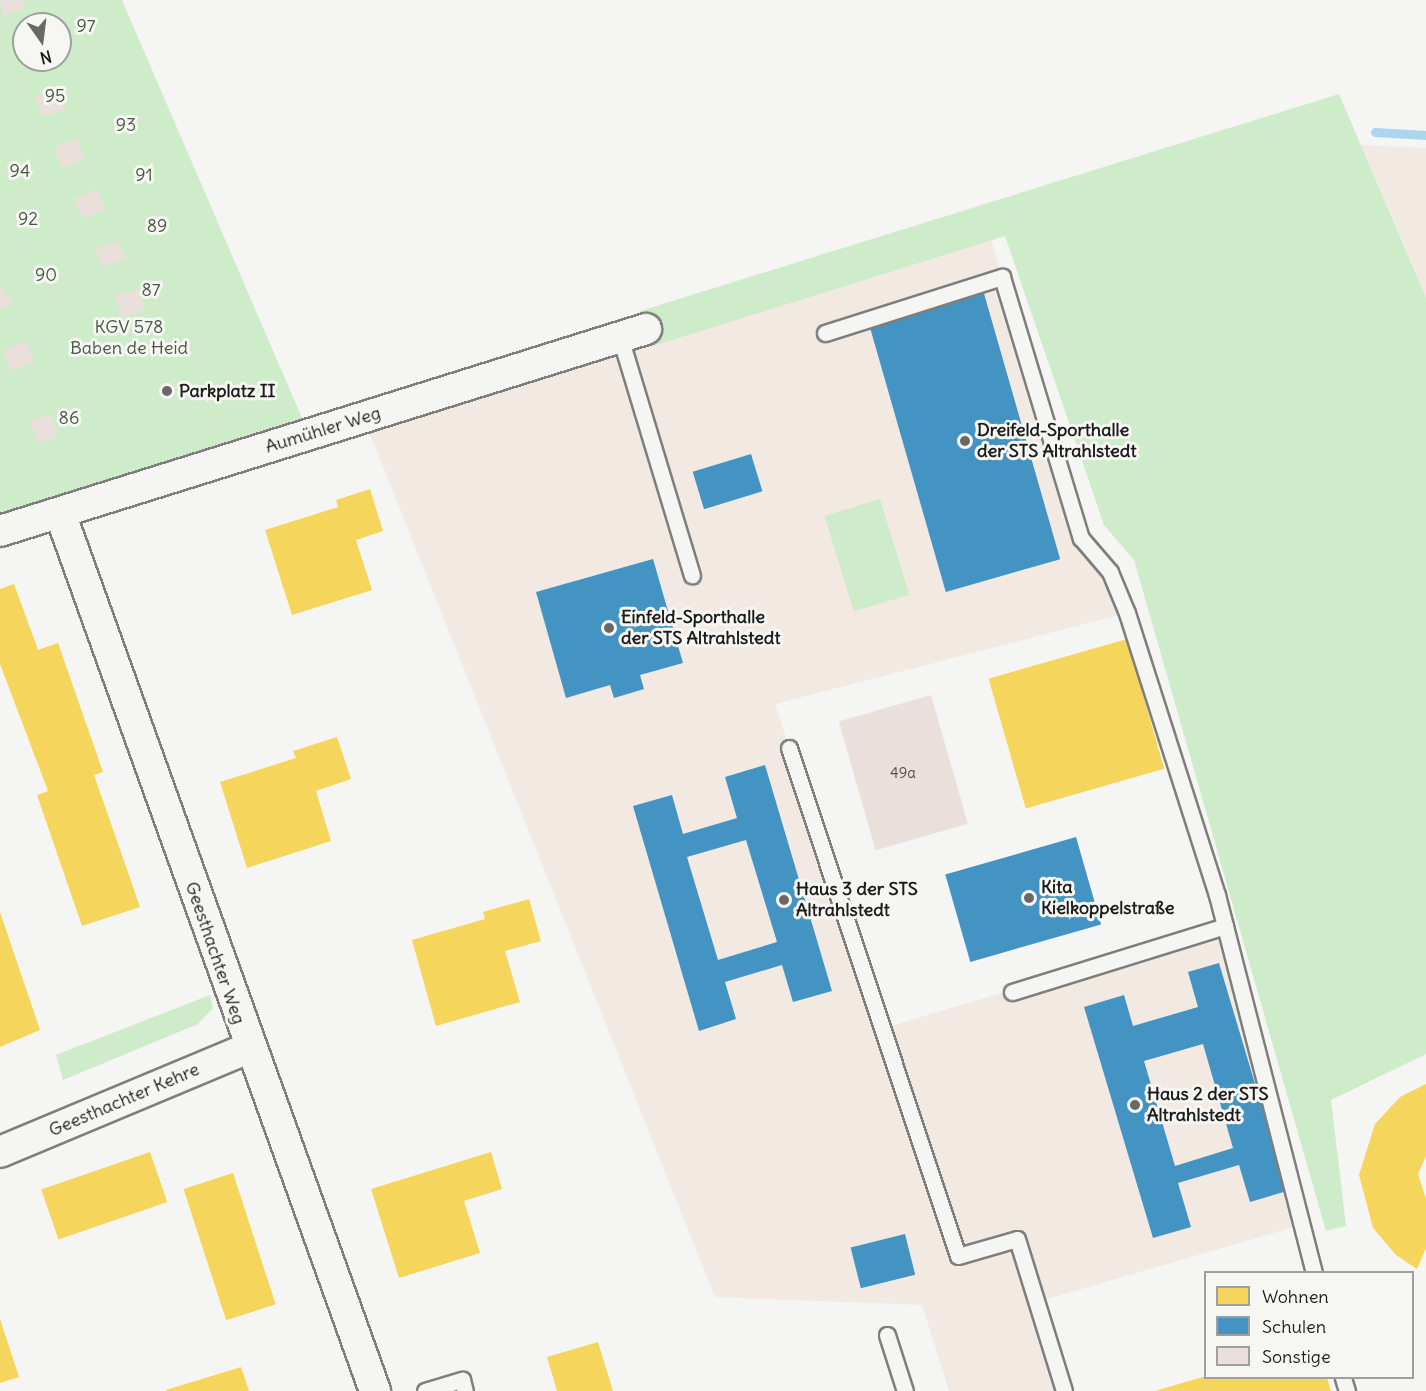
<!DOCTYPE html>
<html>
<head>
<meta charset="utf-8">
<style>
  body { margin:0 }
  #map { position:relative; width:1426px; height:1391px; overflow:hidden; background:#f5f5f3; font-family:Delius,sans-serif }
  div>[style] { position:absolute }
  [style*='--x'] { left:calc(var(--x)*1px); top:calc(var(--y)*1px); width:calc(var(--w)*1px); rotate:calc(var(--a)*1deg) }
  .built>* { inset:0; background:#f2e9e3 }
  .green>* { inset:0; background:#ceecc9; transform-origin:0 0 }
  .homes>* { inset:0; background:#f6d55c; transform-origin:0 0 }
  .schools>* { inset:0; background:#4393c3; transform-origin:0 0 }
  .stream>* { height:9px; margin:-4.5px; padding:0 4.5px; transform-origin:4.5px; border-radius:4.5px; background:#abd6ee }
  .building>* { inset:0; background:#eadfdb; transform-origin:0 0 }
  .roads { filter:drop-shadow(2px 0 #7e7e7d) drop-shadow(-2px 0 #7e7e7d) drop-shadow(0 2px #7e7e7d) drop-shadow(0 -2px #7e7e7d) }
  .service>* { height:15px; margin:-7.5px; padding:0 7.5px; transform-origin:7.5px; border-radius:7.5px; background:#f5f5f3 }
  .minor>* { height:30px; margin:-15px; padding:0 15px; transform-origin:15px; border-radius:15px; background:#f5f5f3 }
  .dots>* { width:16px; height:16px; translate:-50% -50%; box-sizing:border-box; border:3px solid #f6f6f2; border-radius:50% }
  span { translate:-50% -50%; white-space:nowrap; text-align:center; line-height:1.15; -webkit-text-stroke:6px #f6f6f2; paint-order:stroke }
  .number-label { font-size:15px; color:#504d4c }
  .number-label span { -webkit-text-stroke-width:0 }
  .park-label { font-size:18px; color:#485846 }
  .poi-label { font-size:18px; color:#1c1c1c; font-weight:700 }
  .left { translate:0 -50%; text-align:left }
  .street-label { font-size:18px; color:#1c1c1c }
  .legend { position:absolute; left:1204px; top:1271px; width:210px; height:108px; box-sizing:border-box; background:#f6f6f2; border:2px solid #9f9f9c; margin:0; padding:8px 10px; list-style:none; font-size:18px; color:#1c1c1c }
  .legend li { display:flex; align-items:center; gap:12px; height:30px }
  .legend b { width:30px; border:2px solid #9f9f9c }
  .north { position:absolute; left:12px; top:12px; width:60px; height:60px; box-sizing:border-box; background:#f6f6f2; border:2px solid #9f9f9c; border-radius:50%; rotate:166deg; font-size:16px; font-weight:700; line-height:24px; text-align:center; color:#1c1c1c }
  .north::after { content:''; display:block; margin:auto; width:21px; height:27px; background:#686867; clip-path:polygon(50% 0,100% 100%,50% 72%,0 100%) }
</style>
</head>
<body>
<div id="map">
  <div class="built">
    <i style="clip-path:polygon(1361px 145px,1426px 148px,1426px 297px,1411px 260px)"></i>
    <i style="clip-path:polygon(986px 223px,1081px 538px,1127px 613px,775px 704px,881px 1029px,1225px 926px,1301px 1225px,1037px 1302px,1064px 1391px,949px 1391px,922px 1305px,715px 1297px,370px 434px,620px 337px)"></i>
  </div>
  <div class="green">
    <i style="clip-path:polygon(evenodd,0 0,122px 0,302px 418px,0 514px,0 0,24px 24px,60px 24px,60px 60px,24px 60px,24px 24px)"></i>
    <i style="clip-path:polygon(1339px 94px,1426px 297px,1426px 1054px,1331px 1100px,1346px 1226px,1326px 1231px,1134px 560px,1104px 525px,1005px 236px,653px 346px,640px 311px)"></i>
    <i style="left:880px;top:499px;width:100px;height:58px;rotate:73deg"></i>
    <i style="clip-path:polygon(210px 995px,213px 1008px,198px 1024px,63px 1080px,56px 1055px)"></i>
  </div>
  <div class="homes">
    <i style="clip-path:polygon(370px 489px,383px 531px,356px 540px,372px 590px,292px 615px,265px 530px,338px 507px,336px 500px)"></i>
    <i style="clip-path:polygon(14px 584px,38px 650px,58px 643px,103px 772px,94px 775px,140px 907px,82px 926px,37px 795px,48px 791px,0 664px,0 589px)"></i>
    <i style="left:1127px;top:639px;width:135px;height:144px;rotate:74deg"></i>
    <i style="clip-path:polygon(337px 737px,351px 779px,316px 791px,331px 841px,247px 868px,220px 782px,296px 758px,293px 751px)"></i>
    <i style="clip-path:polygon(529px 899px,541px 941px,505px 951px,520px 1002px,436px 1026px,412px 940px,485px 919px,483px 912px)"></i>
    <i style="clip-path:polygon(0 912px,40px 1030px,0 1047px)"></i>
    <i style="clip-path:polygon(1426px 1084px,1426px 1156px,1418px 1174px,1426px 1199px,1426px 1248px,1417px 1269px,1396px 1255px,1373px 1228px,1359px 1175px,1375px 1124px,1400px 1097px)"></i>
    <i style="left:150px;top:1152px;width:53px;height:115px;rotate:71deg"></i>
    <i style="clip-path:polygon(491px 1152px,502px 1189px,464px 1201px,480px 1253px,399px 1278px,371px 1189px)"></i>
    <i style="left:233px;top:1173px;width:138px;height:52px;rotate:72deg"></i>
    <i style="clip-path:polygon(0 1319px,19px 1377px,0 1383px)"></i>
    <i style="clip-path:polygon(598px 1342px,613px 1391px,557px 1391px,547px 1357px)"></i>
    <i style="clip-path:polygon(241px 1367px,249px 1391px,166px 1391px,166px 1390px)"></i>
    <i style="clip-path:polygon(1206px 1376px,1327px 1378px,1331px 1391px,1155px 1391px)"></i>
  </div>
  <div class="schools">
    <i style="left:983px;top:290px;width:280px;height:119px;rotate:74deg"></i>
    <i style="left:751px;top:454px;width:39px;height:61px;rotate:73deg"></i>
    <i style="clip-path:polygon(653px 559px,683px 663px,640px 675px,644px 689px,614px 698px,610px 685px,566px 698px,536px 592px)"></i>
    <i style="clip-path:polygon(evenodd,765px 765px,832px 991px,793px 1002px,782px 965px,725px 982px,736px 1019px,699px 1031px,633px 806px,672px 795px,683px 834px,737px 818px,725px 777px,765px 765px,746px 840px,777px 942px,718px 960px,687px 857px,746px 840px)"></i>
    <i style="left:1076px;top:837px;width:91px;height:136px;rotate:74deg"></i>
    <i style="clip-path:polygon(evenodd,1219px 963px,1287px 1191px,1250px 1202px,1239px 1165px,1178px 1183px,1191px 1227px,1153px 1238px,1084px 1007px,1124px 995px,1133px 1026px,1198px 1007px,1188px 972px,1219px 963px,1203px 1044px,1233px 1148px,1175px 1166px,1144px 1061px,1203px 1044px)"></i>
    <i style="left:905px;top:1234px;width:42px;height:56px;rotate:76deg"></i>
  </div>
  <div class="stream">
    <i style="--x:1375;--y:132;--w:51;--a:3.4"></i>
  </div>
  <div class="building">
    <i style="clip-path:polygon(0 0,23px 0,26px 8px,3px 16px)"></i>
    <i style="clip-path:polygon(24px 43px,24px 60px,41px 60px,23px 67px,15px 47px)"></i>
    <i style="left:57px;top:88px;width:22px;height:24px;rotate:68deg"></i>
    <i style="left:76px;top:138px;width:23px;height:24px;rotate:67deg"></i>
    <i style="left:97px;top:189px;width:22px;height:24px;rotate:68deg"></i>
    <i style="clip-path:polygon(116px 241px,127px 258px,103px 267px,95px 249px)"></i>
    <i style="clip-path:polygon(0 285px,13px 304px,0 309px)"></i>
    <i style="left:138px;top:288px;width:23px;height:25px;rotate:70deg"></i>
    <i style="left:26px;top:341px;width:22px;height:25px;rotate:68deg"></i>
    <i style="left:51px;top:414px;width:24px;height:22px;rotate:73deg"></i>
    <i style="left:931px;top:695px;width:134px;height:96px;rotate:74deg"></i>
  </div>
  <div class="roads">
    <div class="service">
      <i style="--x:825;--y:333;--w:186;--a:-17.6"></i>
      <i style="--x:1002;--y:277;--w:273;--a:73.2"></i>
      <i style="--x:1081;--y:538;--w:45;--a:49.5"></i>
      <i style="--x:1110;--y:572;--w:44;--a:67.5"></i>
      <i style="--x:1127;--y:613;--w:296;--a:72.3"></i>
      <i style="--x:1217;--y:895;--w:389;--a:75.6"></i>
      <i style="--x:620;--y:337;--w:249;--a:73.2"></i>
      <i style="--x:789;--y:748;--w:535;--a:71.6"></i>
      <i style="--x:958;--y:1256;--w:61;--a:-16.1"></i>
      <i style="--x:1017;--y:1239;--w:159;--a:72.8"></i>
      <i style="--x:1012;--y:992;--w:223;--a:-17.2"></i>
      <i style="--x:887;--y:1335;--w:59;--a:72.2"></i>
      <i style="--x:1343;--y:1378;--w:14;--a:73"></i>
      <i style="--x:425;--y:1391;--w:39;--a:-17"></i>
      <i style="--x:462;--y:1380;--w:11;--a:75"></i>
    </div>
    <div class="minor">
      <i style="--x:60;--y:513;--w:933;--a:70.26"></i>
      <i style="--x:0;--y:531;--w:677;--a:-17.36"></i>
      <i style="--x:0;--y:1152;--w:270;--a:-22.7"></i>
    </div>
  </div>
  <div class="dots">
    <i style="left:167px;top:391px;background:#686867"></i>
    <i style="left:965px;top:441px;background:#686867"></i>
    <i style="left:609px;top:628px;background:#686867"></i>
    <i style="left:1029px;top:898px;background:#686867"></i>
    <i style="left:784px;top:900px;background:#686867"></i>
    <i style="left:1135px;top:1105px;background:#686867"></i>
  </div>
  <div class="number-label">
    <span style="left:903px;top:773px">49a</span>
  </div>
  <div class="park-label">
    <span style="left:86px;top:26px">97</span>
    <span style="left:55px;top:96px">95</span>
    <span style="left:126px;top:125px">93</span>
    <span style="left:20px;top:171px">94</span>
    <span style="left:144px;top:175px">91</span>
    <span style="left:28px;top:219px">92</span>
    <span style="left:157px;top:226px">89</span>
    <span style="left:46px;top:275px">90</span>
    <span style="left:151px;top:290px">87</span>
    <span style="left:129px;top:338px">KGV 578<br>Baben de Heid</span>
    <span style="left:69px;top:418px">86</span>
  </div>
  <div class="poi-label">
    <span class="left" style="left:179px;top:391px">Parkplatz II</span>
    <span class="left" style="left:977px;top:441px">Dreifeld-Sporthalle<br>der STS Altrahlstedt</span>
    <span class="left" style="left:621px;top:628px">Einfeld-Sporthalle<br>der STS Altrahlstedt</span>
    <span class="left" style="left:1041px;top:898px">Kita<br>Kielkoppelstraße</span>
    <span class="left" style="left:796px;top:900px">Haus 3 der STS<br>Altrahlstedt</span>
    <span class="left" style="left:1147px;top:1105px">Haus 2 der STS<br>Altrahlstedt</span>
  </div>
  <div class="street-label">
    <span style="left:323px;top:430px;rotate:-17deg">Aumühler Weg</span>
    <span style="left:215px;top:953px;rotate:71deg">Geesthachter Weg</span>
    <span style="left:124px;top:1100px;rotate:-23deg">Geesthachter Kehre</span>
  </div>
  <ul class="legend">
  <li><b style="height:16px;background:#f6d55c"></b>Wohnen</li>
  <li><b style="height:16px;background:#4393c3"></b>Schulen</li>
  <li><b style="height:16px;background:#eadfdb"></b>Sonstige</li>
  </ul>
  <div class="north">N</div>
</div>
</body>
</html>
